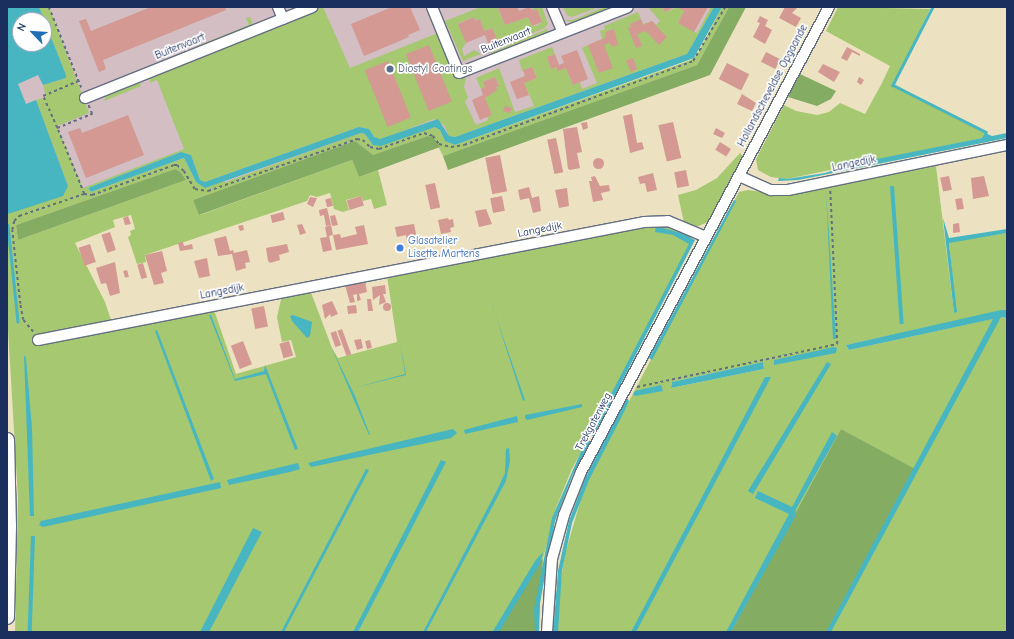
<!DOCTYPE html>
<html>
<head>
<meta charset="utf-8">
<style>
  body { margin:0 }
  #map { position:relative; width:1014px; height:639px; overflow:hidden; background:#ece2c1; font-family:"Comic Neue",sans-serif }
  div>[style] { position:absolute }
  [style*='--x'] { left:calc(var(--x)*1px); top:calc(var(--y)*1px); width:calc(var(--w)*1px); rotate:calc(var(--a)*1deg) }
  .industrial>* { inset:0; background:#d2bec3 }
  .green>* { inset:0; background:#a5c871 }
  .forest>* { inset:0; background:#84ac63 }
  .water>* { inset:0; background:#47b6c0; transform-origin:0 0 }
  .stream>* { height:2.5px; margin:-1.25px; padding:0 1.25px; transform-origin:1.25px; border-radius:1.25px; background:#47b6c0 }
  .building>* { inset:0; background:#d39992; transform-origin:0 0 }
  .round { border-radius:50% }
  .path>* { height:1.5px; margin-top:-0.75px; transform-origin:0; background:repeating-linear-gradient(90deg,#646e81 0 3px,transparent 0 6px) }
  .roads { filter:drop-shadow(1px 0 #646e81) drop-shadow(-1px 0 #646e81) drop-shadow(0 1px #646e81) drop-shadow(0 -1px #646e81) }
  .minor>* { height:10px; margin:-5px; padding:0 5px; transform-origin:5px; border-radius:5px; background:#fff }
  .highway>* { height:14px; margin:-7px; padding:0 7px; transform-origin:7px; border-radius:7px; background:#fff }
  .dots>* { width:11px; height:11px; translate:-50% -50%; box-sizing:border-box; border:2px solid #fff; border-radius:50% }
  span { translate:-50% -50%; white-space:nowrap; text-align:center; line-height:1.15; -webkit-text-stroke:3.5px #fff; paint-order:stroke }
  .street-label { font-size:11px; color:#1b2f5e }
  .service-label { font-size:11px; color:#4e5e75 }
  .left { translate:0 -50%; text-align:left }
  .shop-label { font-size:11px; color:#366cbe }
  .frame { position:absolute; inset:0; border:8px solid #1b2f5e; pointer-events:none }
  .north { position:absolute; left:12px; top:12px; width:40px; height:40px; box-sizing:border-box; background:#fff; border:1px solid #a4acbf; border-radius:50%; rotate:295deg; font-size:11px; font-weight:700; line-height:16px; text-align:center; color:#1b2f5e }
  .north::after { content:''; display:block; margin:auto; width:14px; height:18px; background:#1f6fb2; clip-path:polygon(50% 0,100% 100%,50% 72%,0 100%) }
</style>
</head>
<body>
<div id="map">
  <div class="industrial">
    <i style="clip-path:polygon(evenodd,7px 7px,718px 7px,693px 54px,452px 143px,202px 186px,185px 155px,95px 186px,58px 195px,7px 87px,7px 7px,20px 20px,44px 20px,44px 44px,20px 44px,20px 20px)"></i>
  </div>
  <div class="green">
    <i style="clip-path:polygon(evenodd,39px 7px,49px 7px,89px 113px,57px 126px,83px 188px,184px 149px,157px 80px,150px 83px,150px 77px,323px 7px,350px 68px,438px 33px,457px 78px,466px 78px,464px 87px,468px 97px,465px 102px,476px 125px,488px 120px,485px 98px,499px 85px,495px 77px,483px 82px,485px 87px,481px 89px,476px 78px,499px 68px,515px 112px,534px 106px,524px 83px,537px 78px,532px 67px,522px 71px,519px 60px,552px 47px,555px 54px,547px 57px,551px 69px,556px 67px,558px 71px,566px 68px,573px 85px,580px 82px,582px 89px,597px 83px,582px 48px,602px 39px,600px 31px,605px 29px,604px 26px,638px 12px,643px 24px,652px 21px,656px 25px,660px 21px,648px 7px,662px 7px,665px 12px,678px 7px,684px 11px,678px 23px,697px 33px,711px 7px,714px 7px,687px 54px,455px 137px,449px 136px,444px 125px,434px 119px,380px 140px,374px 137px,369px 129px,359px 127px,205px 182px,200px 180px,191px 155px,181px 152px,88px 188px,91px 192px,184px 158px,196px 182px,226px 182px,361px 133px,365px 134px,373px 145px,435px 127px,440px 130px,445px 141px,455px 145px,691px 60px,697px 55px,722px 7px,729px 7px,697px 65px,443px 156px,434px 138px,428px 136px,373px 155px,355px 141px,193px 200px,200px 215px,352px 160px,359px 177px,378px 170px,387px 205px,374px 209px,371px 199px,363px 201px,361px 196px,346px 200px,349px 210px,343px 212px,334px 209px,330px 193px,317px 197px,310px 195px,307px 201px,145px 255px,146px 262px,137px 264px,128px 237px,131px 235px,130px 231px,135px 229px,131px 215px,113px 220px,115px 227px,75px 243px,105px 302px,112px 323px,214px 310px,236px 374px,296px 357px,291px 340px,282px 342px,277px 317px,282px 295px,310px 290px,332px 348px,338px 358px,397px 342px,387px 276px,644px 226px,665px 226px,690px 236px,692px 241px,571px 471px,556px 508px,543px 559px,540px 560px,495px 632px,15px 632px,18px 498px,7px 313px,7px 210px,8px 214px,68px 186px,36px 100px,46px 97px,43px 85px,66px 78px,66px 75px,39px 7px,175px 169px,186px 180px,18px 240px,16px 225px,175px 169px)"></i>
    <i style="clip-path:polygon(481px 7px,497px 7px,505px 25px,528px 17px,532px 26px,536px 26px,542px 22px,537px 9px,533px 10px,532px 7px,542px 7px,548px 24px,545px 28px,488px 51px,488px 44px,497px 41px,492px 28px,484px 31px,480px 19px,475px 21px,474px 17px,459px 23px,466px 43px,462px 49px,464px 56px,474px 50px,481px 54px,463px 61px,445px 21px)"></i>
    <i style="clip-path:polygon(563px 7px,573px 8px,599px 7px,572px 17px,567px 15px)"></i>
    <i style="clip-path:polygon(604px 7px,614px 7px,574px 23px,564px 20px,573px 20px)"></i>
    <i style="clip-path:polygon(838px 7px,930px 9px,894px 84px,987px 134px,982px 138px,787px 179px,771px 177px,758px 170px,756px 159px,784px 105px,796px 111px,817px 115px,829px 112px,840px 103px,865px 114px,882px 83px,890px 66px,826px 31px)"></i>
    <i style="clip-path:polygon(250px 17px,254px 27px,198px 49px,197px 46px,249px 25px,246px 18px)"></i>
    <i style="clip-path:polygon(547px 29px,549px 33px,493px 55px,490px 53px)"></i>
    <i style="clip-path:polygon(138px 81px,141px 86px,104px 101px,106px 95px)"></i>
    <i style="clip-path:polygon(740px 153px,744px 157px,708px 222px,696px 227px,684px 223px,678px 195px,696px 190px,717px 178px)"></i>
    <i style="clip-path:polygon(evenodd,936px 166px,954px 313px,956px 312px,949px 242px,1007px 233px,1007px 310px,846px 345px,849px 350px,1001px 317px,1007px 318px,1007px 632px,828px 632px,915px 470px,841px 429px,731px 632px,558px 632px,558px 600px,565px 554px,585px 485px,739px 192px,748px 190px,779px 195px,809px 191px,936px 166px,763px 362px,764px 369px,671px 388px,672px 382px,763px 362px)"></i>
  </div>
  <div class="forest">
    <i style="clip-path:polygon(729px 7px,746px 7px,710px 75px,448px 170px,443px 156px,697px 65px)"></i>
    <i style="clip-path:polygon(800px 74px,836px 91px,831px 99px,817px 106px,788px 97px)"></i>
    <i style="clip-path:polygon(428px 136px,434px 138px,440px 147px,359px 177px,352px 160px,199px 215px,193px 200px,355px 141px,373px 155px)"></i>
    <i style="clip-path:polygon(175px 169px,180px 172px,186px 180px,18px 240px,16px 225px)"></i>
    <i style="clip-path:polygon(841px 429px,915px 469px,828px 632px,731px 632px)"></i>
    <i style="clip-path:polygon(543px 559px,538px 632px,495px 632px,540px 560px)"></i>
  </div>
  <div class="water">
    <i style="clip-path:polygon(evenodd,7px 7px,39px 7px,66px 75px,66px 78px,43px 85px,38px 75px,18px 84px,26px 104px,36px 100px,68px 186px,63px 196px,8px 214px,7px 7px,20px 20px,44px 20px,44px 44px,20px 44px,20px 20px)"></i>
    <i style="clip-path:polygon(714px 7px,722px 7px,694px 58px,455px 145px,445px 141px,440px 130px,435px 127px,381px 146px,373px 145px,365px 134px,361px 133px,205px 188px,196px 182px,184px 158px,91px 192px,88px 188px,181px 152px,191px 155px,200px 180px,205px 182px,359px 127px,369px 129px,374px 137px,380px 139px,438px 119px,449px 136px,455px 137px,687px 54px)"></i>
    <i style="clip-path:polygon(985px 133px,992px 136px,1007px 133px,1007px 138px,798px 180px,778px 181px,779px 178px,787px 179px,825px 173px,852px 164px,982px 138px)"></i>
    <i style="left:894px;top:186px;width:138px;height:4px;rotate:86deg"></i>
    <i style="clip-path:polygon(826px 190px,836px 339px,833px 339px)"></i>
    <i style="clip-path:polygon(734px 200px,736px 201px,652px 360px,649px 358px)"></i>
    <i style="clip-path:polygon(943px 218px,949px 238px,1007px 229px,1007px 233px,949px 243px,957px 312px,954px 313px)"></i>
    <i style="clip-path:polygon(656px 226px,684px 234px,695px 240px,614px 397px,610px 396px,689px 244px,673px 235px,655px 232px)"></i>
    <i style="clip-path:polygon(489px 295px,493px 308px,525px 400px,523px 401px)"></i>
    <i style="clip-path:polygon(1001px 310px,1007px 310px,1007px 318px,1001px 317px,831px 632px,826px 632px,993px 319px,849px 350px,846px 345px)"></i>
    <i style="clip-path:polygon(209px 315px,211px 315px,235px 379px,264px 371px,265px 365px,298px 449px,295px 450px,266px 374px,235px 381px)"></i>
    <i style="clip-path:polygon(293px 315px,312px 322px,310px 336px,307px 338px,292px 321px,290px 316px)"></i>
    <i style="clip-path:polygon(157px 330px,214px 479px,211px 481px,155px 331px)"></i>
    <i style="clip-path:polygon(400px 343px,406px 375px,354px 388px,405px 374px)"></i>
    <i style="clip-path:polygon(834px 347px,837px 348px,836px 353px,774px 365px,774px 360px)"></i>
    <i style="clip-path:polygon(332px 349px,355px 396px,370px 435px,369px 435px)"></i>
    <i style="clip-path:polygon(24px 355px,26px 358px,32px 428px,34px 516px,30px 516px)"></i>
    <i style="clip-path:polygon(763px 362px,764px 369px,671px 388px,672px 382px)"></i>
    <i style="clip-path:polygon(827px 362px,831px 364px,753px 494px,748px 491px)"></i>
    <i style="clip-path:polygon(765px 377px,771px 377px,636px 632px,631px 632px)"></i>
    <i style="clip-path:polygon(661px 385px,663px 391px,635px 396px,633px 394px,635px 391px)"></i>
    <i style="clip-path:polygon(627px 398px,629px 401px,624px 412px,589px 480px,572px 523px,562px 571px,558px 632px,553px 632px,558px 571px,569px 521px,585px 478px)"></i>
    <i style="clip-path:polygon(607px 402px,611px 402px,593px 436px,588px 434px)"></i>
    <i style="clip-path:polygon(582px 404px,582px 407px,527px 420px,525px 418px,525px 415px)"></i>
    <i style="clip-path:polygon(517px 416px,518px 422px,465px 434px,464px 430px)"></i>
    <i style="clip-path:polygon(453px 429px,457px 433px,451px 438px,311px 467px,308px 463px)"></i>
    <i style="clip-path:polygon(832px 432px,837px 436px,796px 509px,795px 517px,731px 632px,726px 632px,789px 514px,755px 498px,758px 491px,792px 507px)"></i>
    <i style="clip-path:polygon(586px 440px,591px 441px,573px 474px,555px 521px,540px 603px,539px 632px,535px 632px,534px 609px,552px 518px)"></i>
    <i style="clip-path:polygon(509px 448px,510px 461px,506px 481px,426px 632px,423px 632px,497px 490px,505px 473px,506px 449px)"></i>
    <i style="clip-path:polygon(441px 460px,446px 462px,358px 632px,353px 632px)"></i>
    <i style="clip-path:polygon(298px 463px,300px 469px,290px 472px,229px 485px,227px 480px)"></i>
    <i style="clip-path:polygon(366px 469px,369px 470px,284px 632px,281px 632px)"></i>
    <i style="clip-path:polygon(220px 482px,221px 488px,43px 527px,39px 525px,41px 521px)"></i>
    <i style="clip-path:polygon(253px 528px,262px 532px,209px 632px,200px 632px)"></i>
    <i style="left:35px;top:536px;width:96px;height:4px;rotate:92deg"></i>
    <i style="clip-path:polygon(543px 552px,540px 564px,499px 632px,495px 632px,493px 631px,535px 561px)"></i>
  </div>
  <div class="stream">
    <i style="--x:933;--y:7;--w:88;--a:117.1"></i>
    <i style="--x:893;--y:85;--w:104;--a:26.8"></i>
    <i style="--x:8;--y:225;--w:97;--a:84.1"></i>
  </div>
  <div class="building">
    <i style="clip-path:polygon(151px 7px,225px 7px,226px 10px,103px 60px,106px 69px,99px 72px,79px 21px,86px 19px,91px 31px)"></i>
    <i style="clip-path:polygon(392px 7px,410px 7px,420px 30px,408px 35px,409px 37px,364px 56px,351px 24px)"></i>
    <i style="clip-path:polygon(517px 7px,519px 11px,529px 7px,533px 10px,537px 9px,542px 22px,532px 26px,528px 17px,505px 25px,498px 8px)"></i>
    <i style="clip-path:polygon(662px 7px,675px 7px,665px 12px)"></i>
    <i style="clip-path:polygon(677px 7px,708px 7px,694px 32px,678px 23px,684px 11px)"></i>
    <i style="clip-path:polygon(785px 7px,798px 7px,792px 13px,801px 18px,796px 27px,779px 18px)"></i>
    <i style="clip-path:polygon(760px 16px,768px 20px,765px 26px,772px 30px,765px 44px,753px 37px,760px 23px,757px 22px)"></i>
    <i style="clip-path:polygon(474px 17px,475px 21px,480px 19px,484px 31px,492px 28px,498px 41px,488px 44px,485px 35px,466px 43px,458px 24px)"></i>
    <i style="clip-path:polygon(641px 19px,643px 25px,652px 21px,667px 37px,659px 45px,646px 31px,637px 34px,642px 46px,636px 48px,628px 28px,631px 27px,630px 24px)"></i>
    <i style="clip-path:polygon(614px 29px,618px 45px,613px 47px,609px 43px,604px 45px,613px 68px,599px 73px,588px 45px,605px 38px,605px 32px)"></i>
    <i style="left:429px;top:45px;width:61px;height:25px;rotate:68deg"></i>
    <i style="clip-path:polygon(847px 47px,860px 54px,860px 56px,852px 52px,847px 61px,841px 58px)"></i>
    <i style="clip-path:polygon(577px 50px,588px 79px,573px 85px,566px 68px,558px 71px,556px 67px,551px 69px,547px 57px,555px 54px,559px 65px,564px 63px,561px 56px)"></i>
    <i style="left:766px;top:52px;width:16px;height:11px;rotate:27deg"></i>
    <i style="clip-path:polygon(633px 58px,637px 69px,631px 72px,626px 61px)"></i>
    <i style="left:388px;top:61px;width:61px;height:25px;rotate:68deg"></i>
    <i style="left:727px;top:63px;width:25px;height:18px;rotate:27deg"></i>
    <i style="clip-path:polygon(823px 64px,840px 72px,834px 82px,818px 72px)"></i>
    <i style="clip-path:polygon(532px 67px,537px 78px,524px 83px,529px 95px,517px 99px,510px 82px,525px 76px,523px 70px)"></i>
    <i style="clip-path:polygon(495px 77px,499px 86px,496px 87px,497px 90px,485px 98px,492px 115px,480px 120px,472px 100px,483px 95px,481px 89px,485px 87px,483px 82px)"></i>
    <i style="clip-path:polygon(859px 77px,864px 80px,861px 85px,857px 82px)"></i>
    <i style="clip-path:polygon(742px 94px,756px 103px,752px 111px,737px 104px)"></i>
    <i style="clip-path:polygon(505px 106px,512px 108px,510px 113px,503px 111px)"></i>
    <i style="clip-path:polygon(632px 114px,637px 143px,642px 142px,644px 149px,630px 153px,623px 116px)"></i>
    <i style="clip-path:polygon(128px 115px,144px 155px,86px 178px,68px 132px,80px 128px,82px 133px)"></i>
    <i style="clip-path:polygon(587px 122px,588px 128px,583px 130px,581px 123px)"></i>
    <i style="left:673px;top:122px;width:37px;height:15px;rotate:77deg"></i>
    <i style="clip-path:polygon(577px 127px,582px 152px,577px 153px,580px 168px,570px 170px,568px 169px,563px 129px)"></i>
    <i style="clip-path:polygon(716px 128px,725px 133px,722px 138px,713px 134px)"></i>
    <i style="left:556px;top:138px;width:35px;height:9px;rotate:78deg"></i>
    <i style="left:720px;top:142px;width:13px;height:9px;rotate:32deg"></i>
    <i style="left:500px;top:155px;width:37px;height:15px;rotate:79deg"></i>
    <i class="round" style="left:592.5px;top:157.5px;width:11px;height:11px"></i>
    <i style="left:686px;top:170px;width:16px;height:12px;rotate:79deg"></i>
    <i style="clip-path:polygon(653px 173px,657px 190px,647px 192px,645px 183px,640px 184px,638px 177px)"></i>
    <i style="clip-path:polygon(595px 176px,600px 186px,609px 185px,610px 191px,601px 193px,603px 200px,593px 202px,589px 181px,592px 181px,591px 177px)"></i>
    <i style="left:949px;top:176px;width:14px;height:9px;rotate:78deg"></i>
    <i style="clip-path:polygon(984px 176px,989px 196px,973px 199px,971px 178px)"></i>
    <i style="left:435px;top:183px;width:25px;height:10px;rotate:78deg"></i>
    <i style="clip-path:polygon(529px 187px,532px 198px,539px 196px,541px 211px,533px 213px,529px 198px,520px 200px,518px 190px)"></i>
    <i style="clip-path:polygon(567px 188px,569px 206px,559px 208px,555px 190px)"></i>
    <i style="left:361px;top:196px;width:10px;height:15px;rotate:73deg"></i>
    <i style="left:502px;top:196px;width:15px;height:12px;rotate:79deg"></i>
    <i style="clip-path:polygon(310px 197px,317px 198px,313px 207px,307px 204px)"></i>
    <i style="left:331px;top:198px;width:8px;height:6px;rotate:76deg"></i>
    <i style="left:962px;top:198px;width:11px;height:7px;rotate:80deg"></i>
    <i style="clip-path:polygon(327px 208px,331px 225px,326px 226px,324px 215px,320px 216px,319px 210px)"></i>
    <i style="clip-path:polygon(486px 209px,492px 224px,479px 227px,475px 211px)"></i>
    <i style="left:283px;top:212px;width:8px;height:13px;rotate:76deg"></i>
    <i style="clip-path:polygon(335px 215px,338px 225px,332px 226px,330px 216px)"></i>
    <i style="clip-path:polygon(128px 216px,131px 224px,125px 225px,123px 218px)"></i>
    <i style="clip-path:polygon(448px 218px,449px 220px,453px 219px,454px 227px,450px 228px,451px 232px,441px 234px,438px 220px)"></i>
    <i style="clip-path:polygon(959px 223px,960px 232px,953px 233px,953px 224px)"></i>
    <i style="clip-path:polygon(302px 224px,306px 233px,300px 235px,297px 225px)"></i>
    <i style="clip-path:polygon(414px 224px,417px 239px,407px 241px,406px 235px,397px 237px,395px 227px)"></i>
    <i style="clip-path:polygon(243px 225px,244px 230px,240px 231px,238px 226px)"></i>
    <i style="clip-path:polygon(331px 225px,333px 235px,340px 234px,341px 238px,357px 234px,355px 227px,364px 225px,368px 244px,336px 250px,333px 235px,329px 236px,332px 250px,323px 252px,320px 238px,327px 237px,325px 227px)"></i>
    <i style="left:110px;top:232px;width:19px;height:9px;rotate:72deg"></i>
    <i style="clip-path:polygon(226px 236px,230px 251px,233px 250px,234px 253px,247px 250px,250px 262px,245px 263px,246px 268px,236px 271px,232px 254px,218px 256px,214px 239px)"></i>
    <i style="clip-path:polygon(183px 242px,184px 246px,192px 244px,193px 249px,180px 251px,178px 243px)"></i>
    <i style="left:90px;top:244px;width:19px;height:12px;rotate:72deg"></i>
    <i style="clip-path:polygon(287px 244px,289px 252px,279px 255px,280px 260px,270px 263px,268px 261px,266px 248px)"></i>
    <i style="clip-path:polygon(162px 251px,167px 271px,161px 273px,164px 283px,154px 285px,145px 255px)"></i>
    <i style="clip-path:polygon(207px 258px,210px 276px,199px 278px,194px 261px)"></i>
    <i style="clip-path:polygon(115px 262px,120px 293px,110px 296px,106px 283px,101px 284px,96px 268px)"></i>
    <i style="left:143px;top:263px;width:15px;height:6px;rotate:74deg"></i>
    <i style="left:127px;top:270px;width:7px;height:4px;rotate:74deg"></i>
    <i style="clip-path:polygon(365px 281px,367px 292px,359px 294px,361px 300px,357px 301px,357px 294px,353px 295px,355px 302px,350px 303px,345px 285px)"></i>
    <i style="clip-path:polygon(385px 285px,386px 294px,383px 294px,386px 302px,379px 305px,380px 295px,373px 300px,372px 287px)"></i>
    <i style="clip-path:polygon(367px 299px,371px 299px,373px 311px,368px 311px)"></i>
    <i style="clip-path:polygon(332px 301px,338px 314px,331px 317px,330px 314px,325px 319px,322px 305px)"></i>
    <i class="round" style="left:383px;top:303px;width:8px;height:8px"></i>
    <i style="left:356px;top:305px;width:8px;height:9px;rotate:83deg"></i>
    <i style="left:264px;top:306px;width:21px;height:13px;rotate:79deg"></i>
    <i style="left:342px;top:329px;width:27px;height:5px;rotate:70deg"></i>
    <i style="left:336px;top:331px;width:15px;height:6px;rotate:70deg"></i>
    <i style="clip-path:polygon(361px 339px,363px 348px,357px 350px,354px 340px)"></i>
    <i style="left:370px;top:340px;width:8px;height:5px;rotate:76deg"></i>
    <i style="left:243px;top:341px;width:25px;height:13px;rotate:69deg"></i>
    <i style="left:289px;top:341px;width:15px;height:10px;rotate:74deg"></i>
  </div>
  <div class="path">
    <i style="--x:49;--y:7;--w:88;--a:68.1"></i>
    <i style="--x:57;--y:128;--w:35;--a:-114"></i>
    <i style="--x:43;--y:96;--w:39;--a:-23"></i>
    <i style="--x:84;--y:194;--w:71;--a:-112.2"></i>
    <i style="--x:57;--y:128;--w:38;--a:-22"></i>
    <i style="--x:92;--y:114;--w:10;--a:-114"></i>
    <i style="--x:33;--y:332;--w:16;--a:-130"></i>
    <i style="--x:23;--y:320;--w:16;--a:-101"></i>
    <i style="--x:20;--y:304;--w:74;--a:-96.2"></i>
    <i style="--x:12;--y:230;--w:9;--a:-77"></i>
    <i style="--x:14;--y:221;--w:7;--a:-45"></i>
    <i style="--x:19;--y:216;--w:69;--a:-18.7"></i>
    <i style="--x:84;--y:194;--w:8;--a:7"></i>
    <i style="--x:92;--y:195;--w:87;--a:-20.1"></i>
    <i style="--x:174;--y:165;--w:3;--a:0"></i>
    <i style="--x:177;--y:165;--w:9;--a:41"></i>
    <i style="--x:184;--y:171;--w:21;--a:59"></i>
    <i style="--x:195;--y:189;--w:13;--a:9"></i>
    <i style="--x:208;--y:191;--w:158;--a:-19.2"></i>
    <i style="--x:357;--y:139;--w:6;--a:9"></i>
    <i style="--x:363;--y:140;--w:10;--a:45"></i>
    <i style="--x:370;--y:147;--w:9;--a:13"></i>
    <i style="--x:379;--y:149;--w:48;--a:-19.6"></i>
    <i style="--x:424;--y:133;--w:9;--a:18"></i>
    <i style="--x:433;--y:136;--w:10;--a:53"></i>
    <i style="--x:439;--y:144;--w:12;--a:14"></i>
    <i style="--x:451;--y:147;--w:13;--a:-9"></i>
    <i style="--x:464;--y:145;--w:244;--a:-20.1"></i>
    <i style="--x:693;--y:61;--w:63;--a:-59.3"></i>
    <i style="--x:637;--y:387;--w:205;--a:-12.1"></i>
    <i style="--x:837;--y:344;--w:153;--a:-92.6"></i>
  </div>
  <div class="roads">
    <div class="minor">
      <i style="--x:278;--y:7;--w:13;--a:67"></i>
      <i style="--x:432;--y:7;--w:71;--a:67.8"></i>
      <i style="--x:459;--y:73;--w:181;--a:-21.3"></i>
      <i style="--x:552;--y:7;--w:26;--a:67"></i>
      <i style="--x:85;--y:98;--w:245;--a:-21.8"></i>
      <i style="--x:739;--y:176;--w:35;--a:24"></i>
      <i style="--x:771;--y:190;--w:17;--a:0"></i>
      <i style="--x:788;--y:190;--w:224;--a:-11.6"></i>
      <i style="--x:38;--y:340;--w:617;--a:-11.02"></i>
      <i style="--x:644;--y:222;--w:24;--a:-2"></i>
      <i style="--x:668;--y:221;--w:41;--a:22.8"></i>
      <i style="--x:547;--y:632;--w:73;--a:-86.1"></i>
      <i style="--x:552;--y:559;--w:46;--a:-74.7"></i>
      <i style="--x:564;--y:515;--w:46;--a:-68.4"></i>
      <i style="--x:581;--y:472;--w:527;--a:-61.93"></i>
    </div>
    <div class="highway">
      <i style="--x:7;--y:440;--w:86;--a:88.7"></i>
      <i style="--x:9;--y:526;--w:91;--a:91.3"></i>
    </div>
  </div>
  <div class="dots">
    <i style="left:390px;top:69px;background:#5c6f8a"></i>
    <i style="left:400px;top:248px;background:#3f7fe0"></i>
  </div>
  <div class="street-label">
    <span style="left:506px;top:41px;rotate:-22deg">Buitenvaart</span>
    <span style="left:180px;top:47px;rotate:-22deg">Buitenvaart</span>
    <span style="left:773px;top:86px;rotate:-62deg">Hollandscheveldse Opgaande</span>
    <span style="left:854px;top:164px;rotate:-12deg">Langedijk</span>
    <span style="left:540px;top:230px;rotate:-11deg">Langedijk</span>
    <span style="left:222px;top:292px;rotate:-11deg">Langedijk</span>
    <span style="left:594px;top:422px;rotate:-62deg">Trekgatenweg</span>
  </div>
  <div class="service-label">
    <span class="left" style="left:398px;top:69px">Diostyl Coatings</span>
  </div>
  <div class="shop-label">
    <span class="left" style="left:408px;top:248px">Glasatelier<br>Lisette Martens</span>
  </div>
  <div class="frame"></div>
  <div class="north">N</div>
</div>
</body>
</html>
